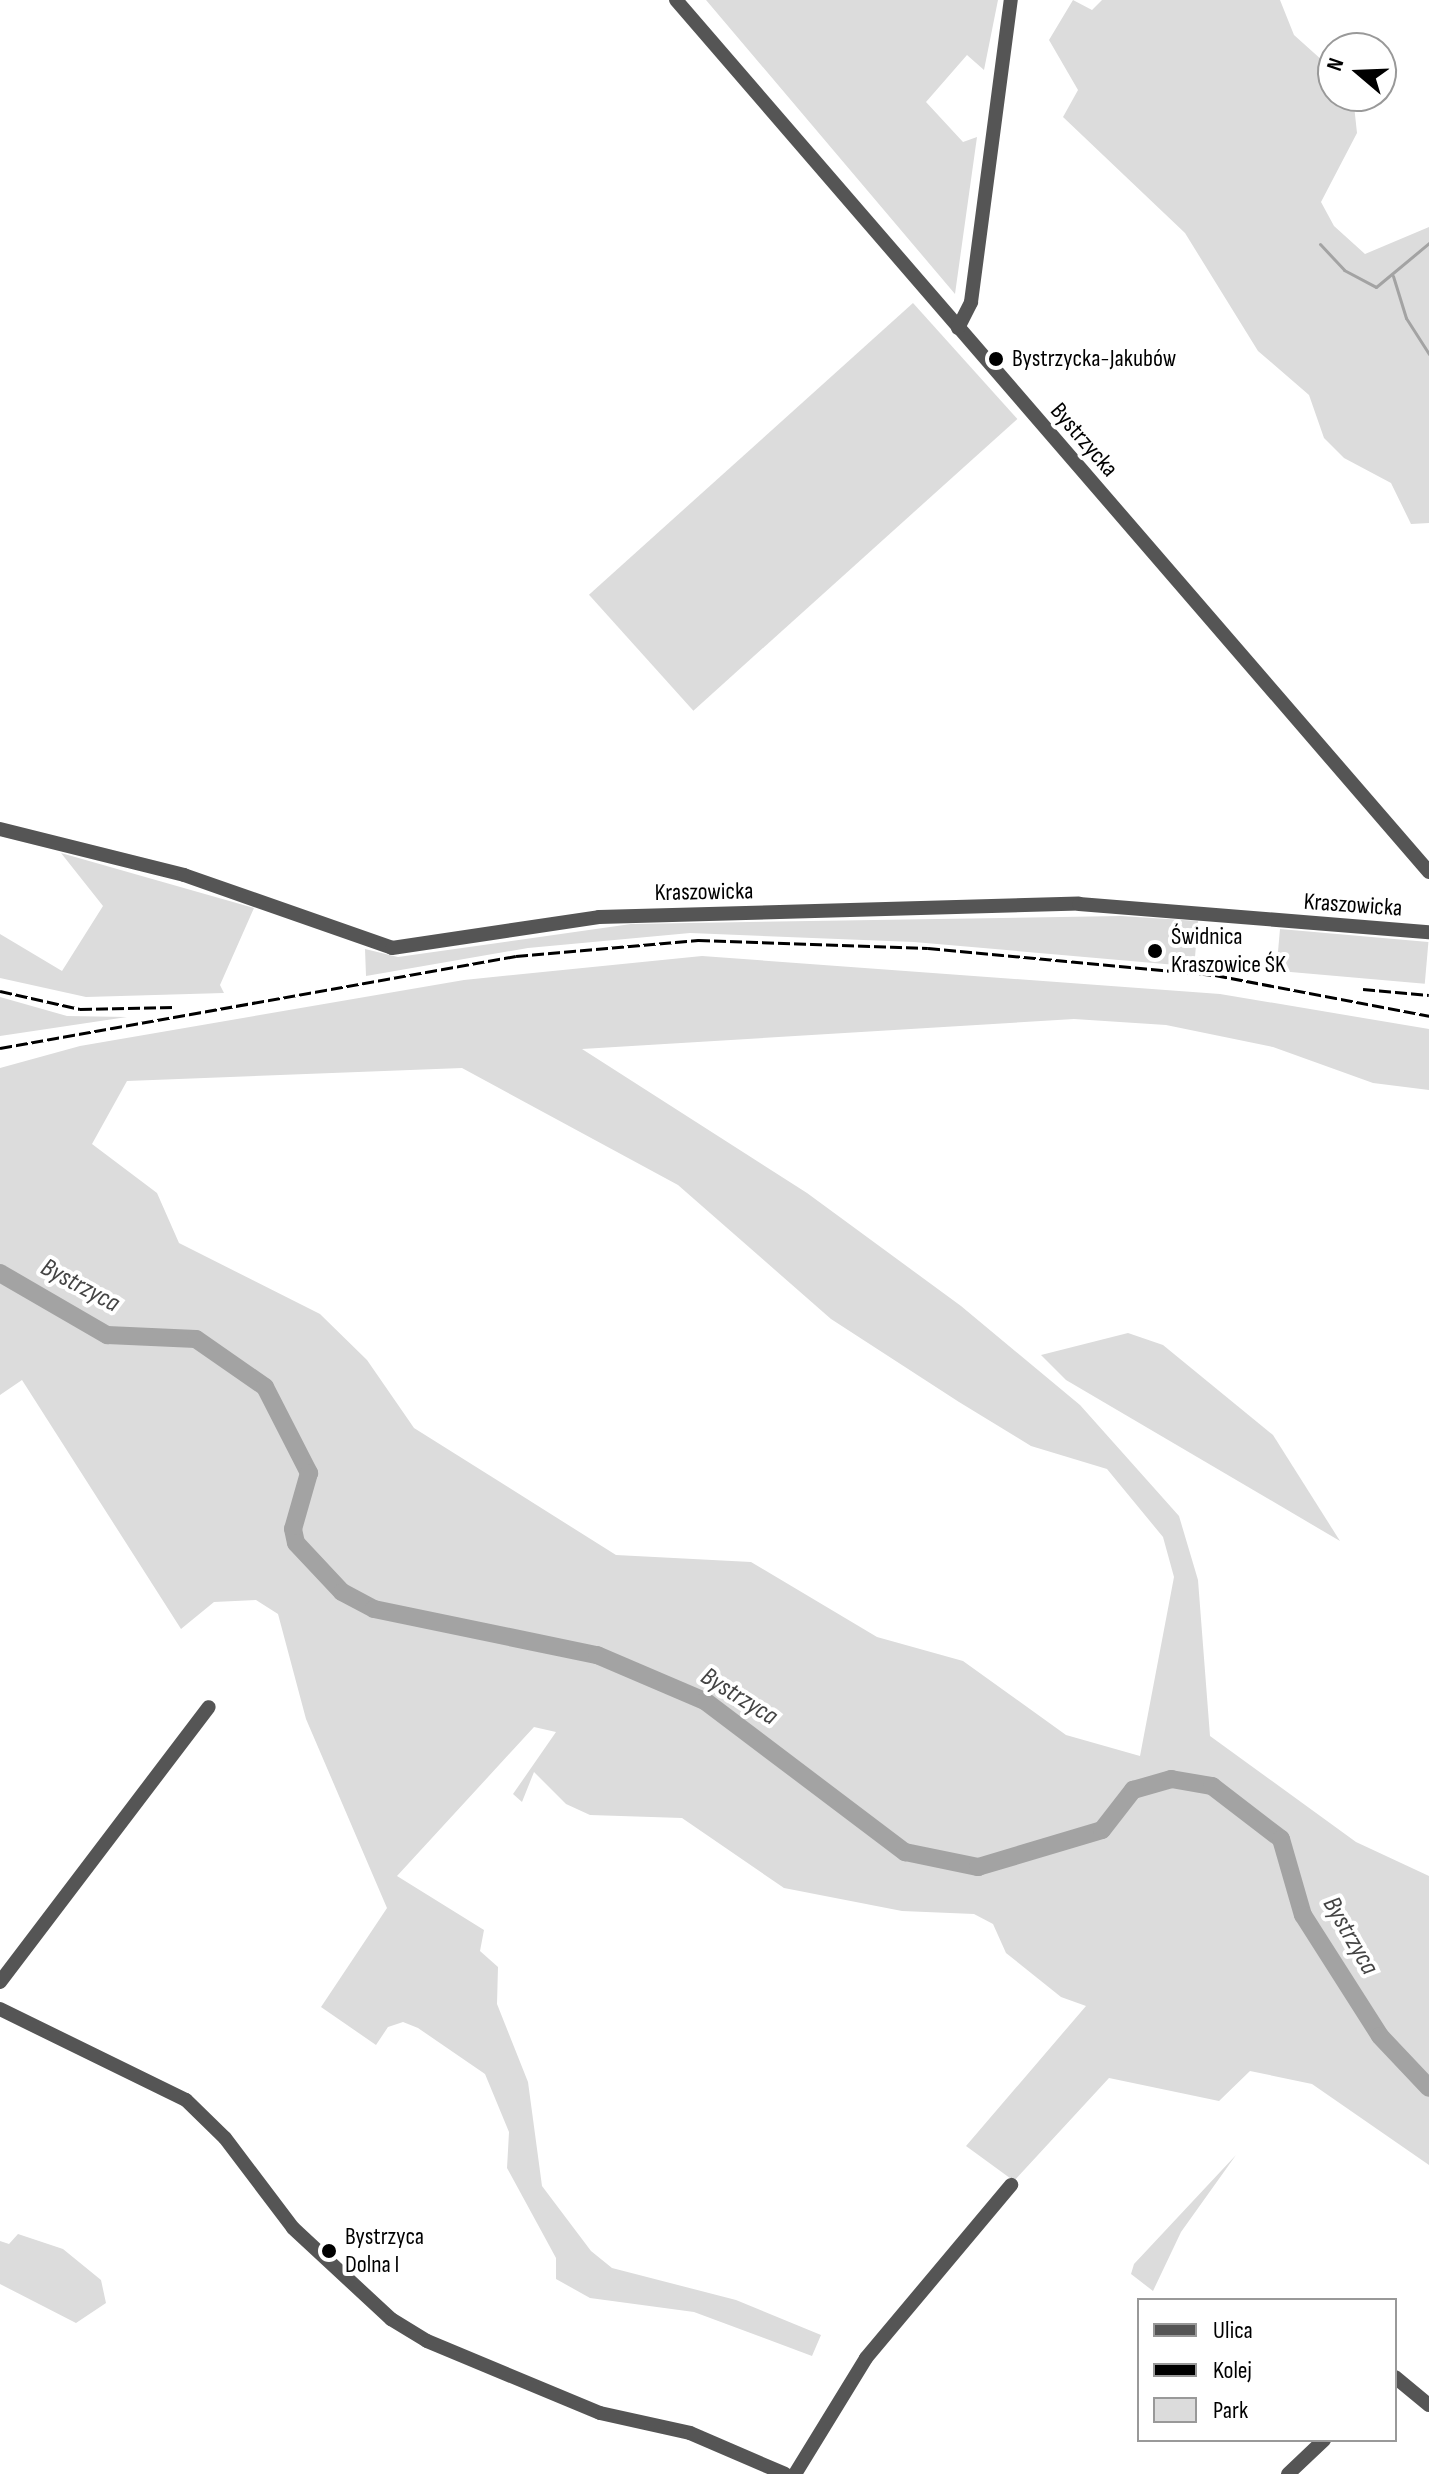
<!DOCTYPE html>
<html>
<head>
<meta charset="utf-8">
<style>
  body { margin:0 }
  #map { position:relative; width:1429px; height:2474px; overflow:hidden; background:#fff; font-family:"Sofia Sans Condensed",sans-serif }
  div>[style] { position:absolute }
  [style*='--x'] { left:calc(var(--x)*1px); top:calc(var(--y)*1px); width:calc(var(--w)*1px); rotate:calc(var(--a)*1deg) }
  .green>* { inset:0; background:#dcdcdc; transform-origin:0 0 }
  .stream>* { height:3px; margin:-1.5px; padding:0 1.5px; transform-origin:1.5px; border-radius:1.5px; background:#a3a3a3 }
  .river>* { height:18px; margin:-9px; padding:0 9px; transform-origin:9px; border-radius:9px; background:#a3a3a3 }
  .minor>* { height:14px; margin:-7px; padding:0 7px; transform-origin:7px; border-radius:7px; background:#555 }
  .rail>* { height:3px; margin-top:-1.5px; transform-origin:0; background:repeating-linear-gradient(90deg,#000 0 12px,transparent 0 16px) }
  .dots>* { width:22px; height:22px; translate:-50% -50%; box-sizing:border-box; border:4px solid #fff; border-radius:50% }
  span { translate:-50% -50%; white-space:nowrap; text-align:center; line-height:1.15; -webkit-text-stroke:8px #fff; paint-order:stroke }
  .poi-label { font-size:24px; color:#000 }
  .left { translate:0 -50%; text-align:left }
  .street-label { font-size:24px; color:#000 }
  .water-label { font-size:26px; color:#444; font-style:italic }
  .legend { position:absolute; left:1137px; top:2298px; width:260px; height:144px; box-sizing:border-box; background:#fff; border:2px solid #999; margin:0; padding:10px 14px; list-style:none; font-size:24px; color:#000 }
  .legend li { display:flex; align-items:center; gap:16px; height:40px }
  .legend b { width:40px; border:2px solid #999 }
  .north { position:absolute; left:1317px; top:32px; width:80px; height:80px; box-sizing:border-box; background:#fff; border:2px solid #999; border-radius:50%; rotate:289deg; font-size:22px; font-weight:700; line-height:32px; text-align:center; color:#000 }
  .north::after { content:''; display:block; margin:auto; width:28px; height:36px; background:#000; clip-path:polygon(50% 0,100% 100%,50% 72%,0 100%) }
</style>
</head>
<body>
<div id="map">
  <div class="green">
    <i style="clip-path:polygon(706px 0,998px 0,984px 70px,967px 55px,926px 102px,963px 142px,977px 137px,955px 294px)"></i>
    <i style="clip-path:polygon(1073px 0,1092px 10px,1102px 0,1280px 0,1294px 35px,1333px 70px,1333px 96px,1353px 96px,1357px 133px,1321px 202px,1334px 226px,1365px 254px,1429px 227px,1429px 523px,1411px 524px,1391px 483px,1344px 458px,1324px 438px,1309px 395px,1258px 351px,1185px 233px,1063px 117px,1078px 90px,1049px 40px)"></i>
    <i style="left:913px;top:303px;width:156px;height:436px;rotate:48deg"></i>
    <i style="clip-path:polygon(61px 853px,254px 908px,220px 985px,224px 993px,86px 997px,0 978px,0 934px,62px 971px,103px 906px)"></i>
    <i style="clip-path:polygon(1121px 916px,1198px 921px,1195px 957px,1224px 960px,1222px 969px,914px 942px,690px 933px,528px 948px,366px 976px,365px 949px,398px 957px,631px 924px)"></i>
    <i style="left:1280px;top:929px;width:149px;height:42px;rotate:5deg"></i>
    <i style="clip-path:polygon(evenodd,702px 956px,1220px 994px,1429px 1029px,1429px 1090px,1373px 1083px,1273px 1047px,1166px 1025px,1074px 1019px,582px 1049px,807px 1193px,961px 1306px,1080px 1405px,1179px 1516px,1198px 1580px,1210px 1736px,1356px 1842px,1429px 1876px,1429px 2165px,1312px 2084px,1250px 2071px,1219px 2101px,1109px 2078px,1014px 2181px,966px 2146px,1086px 2006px,1061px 1997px,1006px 1953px,993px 1924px,974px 1914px,902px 1911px,784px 1888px,682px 1818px,590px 1815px,566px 1804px,534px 1772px,522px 1802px,513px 1794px,556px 1732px,534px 1727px,397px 1876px,484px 1930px,480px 1951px,498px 1967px,497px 2004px,528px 2082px,542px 2186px,591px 2251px,612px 2268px,736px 2300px,821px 2335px,812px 2356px,694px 2312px,590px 2298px,556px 2279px,556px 2258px,507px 2168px,509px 2132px,485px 2074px,418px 2028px,403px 2022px,388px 2027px,376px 2045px,321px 2007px,387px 1908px,306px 1719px,278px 1614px,256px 1600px,214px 1602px,181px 1629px,22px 1380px,0 1395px,0 1068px,80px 1046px,464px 980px,702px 956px,462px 1068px,678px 1185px,831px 1319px,959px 1402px,1031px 1446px,1107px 1469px,1163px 1537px,1174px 1577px,1140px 1756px,1066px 1735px,963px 1661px,877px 1637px,751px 1562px,616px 1555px,414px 1428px,367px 1360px,320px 1314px,179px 1243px,157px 1193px,92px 1144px,127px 1081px,462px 1068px)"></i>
    <i style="clip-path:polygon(0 997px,67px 1016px,127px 1017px,0 1036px)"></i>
    <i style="clip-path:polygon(1128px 1333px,1163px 1345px,1273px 1435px,1340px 1541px,1066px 1380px,1041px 1355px)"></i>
    <i style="clip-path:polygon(1236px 2155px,1181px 2232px,1153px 2291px,1131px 2274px,1134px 2264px)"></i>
    <i style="clip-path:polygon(18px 2234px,63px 2249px,101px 2280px,106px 2303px,76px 2323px,0 2284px,0 2241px,9px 2244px)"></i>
  </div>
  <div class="stream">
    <i style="--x:1320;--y:244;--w:35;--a:47"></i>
    <i style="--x:1344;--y:270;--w:36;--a:28"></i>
    <i style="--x:1376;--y:287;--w:69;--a:-39.7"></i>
    <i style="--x:1393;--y:276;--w:44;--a:72.8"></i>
    <i style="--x:1406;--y:318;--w:43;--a:57.4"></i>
  </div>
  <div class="river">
    <i style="--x:0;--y:1273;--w:124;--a:30.1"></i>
    <i style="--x:107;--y:1335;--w:89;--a:2.6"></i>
    <i style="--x:196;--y:1339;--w:84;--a:34.8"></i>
    <i style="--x:265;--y:1387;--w:97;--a:62.9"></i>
    <i style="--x:309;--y:1473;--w:58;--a:105.9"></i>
    <i style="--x:293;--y:1529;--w:14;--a:78"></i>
    <i style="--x:296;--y:1543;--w:67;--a:46.8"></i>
    <i style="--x:342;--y:1592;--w:36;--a:28"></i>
    <i style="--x:374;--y:1609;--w:228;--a:11.7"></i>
    <i style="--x:597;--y:1655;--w:117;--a:23.1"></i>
    <i style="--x:705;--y:1701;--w:251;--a:37.1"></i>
    <i style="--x:905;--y:1852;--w:75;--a:11.6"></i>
    <i style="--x:978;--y:1867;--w:129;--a:-16.6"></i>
    <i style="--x:1102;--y:1830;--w:51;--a:-52.2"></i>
    <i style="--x:1133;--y:1790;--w:40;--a:-16"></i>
    <i style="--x:1171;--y:1779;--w:42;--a:9.7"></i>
    <i style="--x:1212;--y:1786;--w:87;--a:37.5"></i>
    <i style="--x:1281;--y:1839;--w:79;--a:73.9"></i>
    <i style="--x:1303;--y:1915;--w:143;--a:57.5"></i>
    <i style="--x:1380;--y:2036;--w:71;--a:46.7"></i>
  </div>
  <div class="minor">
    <i style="--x:676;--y:0;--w:1152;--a:49.19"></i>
    <i style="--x:958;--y:328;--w:29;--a:-63"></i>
    <i style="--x:971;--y:302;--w:305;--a:-82.5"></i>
    <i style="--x:0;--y:829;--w:190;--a:14"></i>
    <i style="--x:184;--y:875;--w:220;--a:19.3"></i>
    <i style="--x:392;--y:948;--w:209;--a:-8.5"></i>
    <i style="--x:599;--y:917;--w:480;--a:-1.6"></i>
    <i style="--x:1079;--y:904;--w:351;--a:4.6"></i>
    <i style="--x:0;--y:1982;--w:345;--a:-52.8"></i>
    <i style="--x:0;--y:2009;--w:207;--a:26.1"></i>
    <i style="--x:186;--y:2100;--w:54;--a:44.3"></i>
    <i style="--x:225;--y:2138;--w:113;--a:52.9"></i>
    <i style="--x:293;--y:2228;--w:134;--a:42.9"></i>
    <i style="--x:391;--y:2319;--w:42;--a:31.4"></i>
    <i style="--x:427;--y:2341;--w:187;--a:22.6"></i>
    <i style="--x:600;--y:2413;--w:92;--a:12.5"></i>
    <i style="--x:690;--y:2433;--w:103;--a:23.3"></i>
    <i style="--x:1395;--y:2377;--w:44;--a:39.5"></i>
    <i style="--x:795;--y:2474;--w:136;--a:-58.5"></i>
    <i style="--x:866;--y:2358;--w:226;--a:-50"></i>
    <i style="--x:1288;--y:2474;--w:50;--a:-43.4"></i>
  </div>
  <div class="rail">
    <i style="--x:1363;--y:989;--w:66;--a:5.2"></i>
    <i style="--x:0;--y:991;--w:82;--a:12.7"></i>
    <i style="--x:80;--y:1009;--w:94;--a:-1.2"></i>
    <i style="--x:0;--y:1048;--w:524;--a:-10.11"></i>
    <i style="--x:516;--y:956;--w:183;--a:-5"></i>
    <i style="--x:698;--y:940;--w:230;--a:2"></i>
    <i style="--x:928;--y:948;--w:288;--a:5.4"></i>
    <i style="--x:1215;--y:975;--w:218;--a:10.8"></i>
  </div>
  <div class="dots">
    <i style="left:996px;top:359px;background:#000"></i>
    <i style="left:1155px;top:951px;background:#000"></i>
    <i style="left:329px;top:2251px;background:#000"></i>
  </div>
  <div class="poi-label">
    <span class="left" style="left:1012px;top:359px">Bystrzycka-Jakubów</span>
    <span class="left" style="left:1171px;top:951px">Świdnica<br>Kraszowice ŚK</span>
    <span class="left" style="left:345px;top:2251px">Bystrzyca<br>Dolna I</span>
  </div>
  <div class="street-label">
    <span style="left:1084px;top:440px;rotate:49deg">Bystrzycka</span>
    <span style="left:704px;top:892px;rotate:-1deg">Kraszowicka</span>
    <span style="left:1353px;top:905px;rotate:4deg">Kraszowicka</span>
  </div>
  <div class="water-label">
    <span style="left:80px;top:1286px;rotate:28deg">Bystrzyca</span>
    <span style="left:739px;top:1697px;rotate:32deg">Bystrzyca</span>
    <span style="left:1350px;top:1936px;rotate:60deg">Bystrzyca</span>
  </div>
  <ul class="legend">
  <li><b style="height:10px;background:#555"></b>Ulica</li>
  <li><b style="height:10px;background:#000"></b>Kolej</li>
  <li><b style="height:22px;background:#dcdcdc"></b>Park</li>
  </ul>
  <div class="north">N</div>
</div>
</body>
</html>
